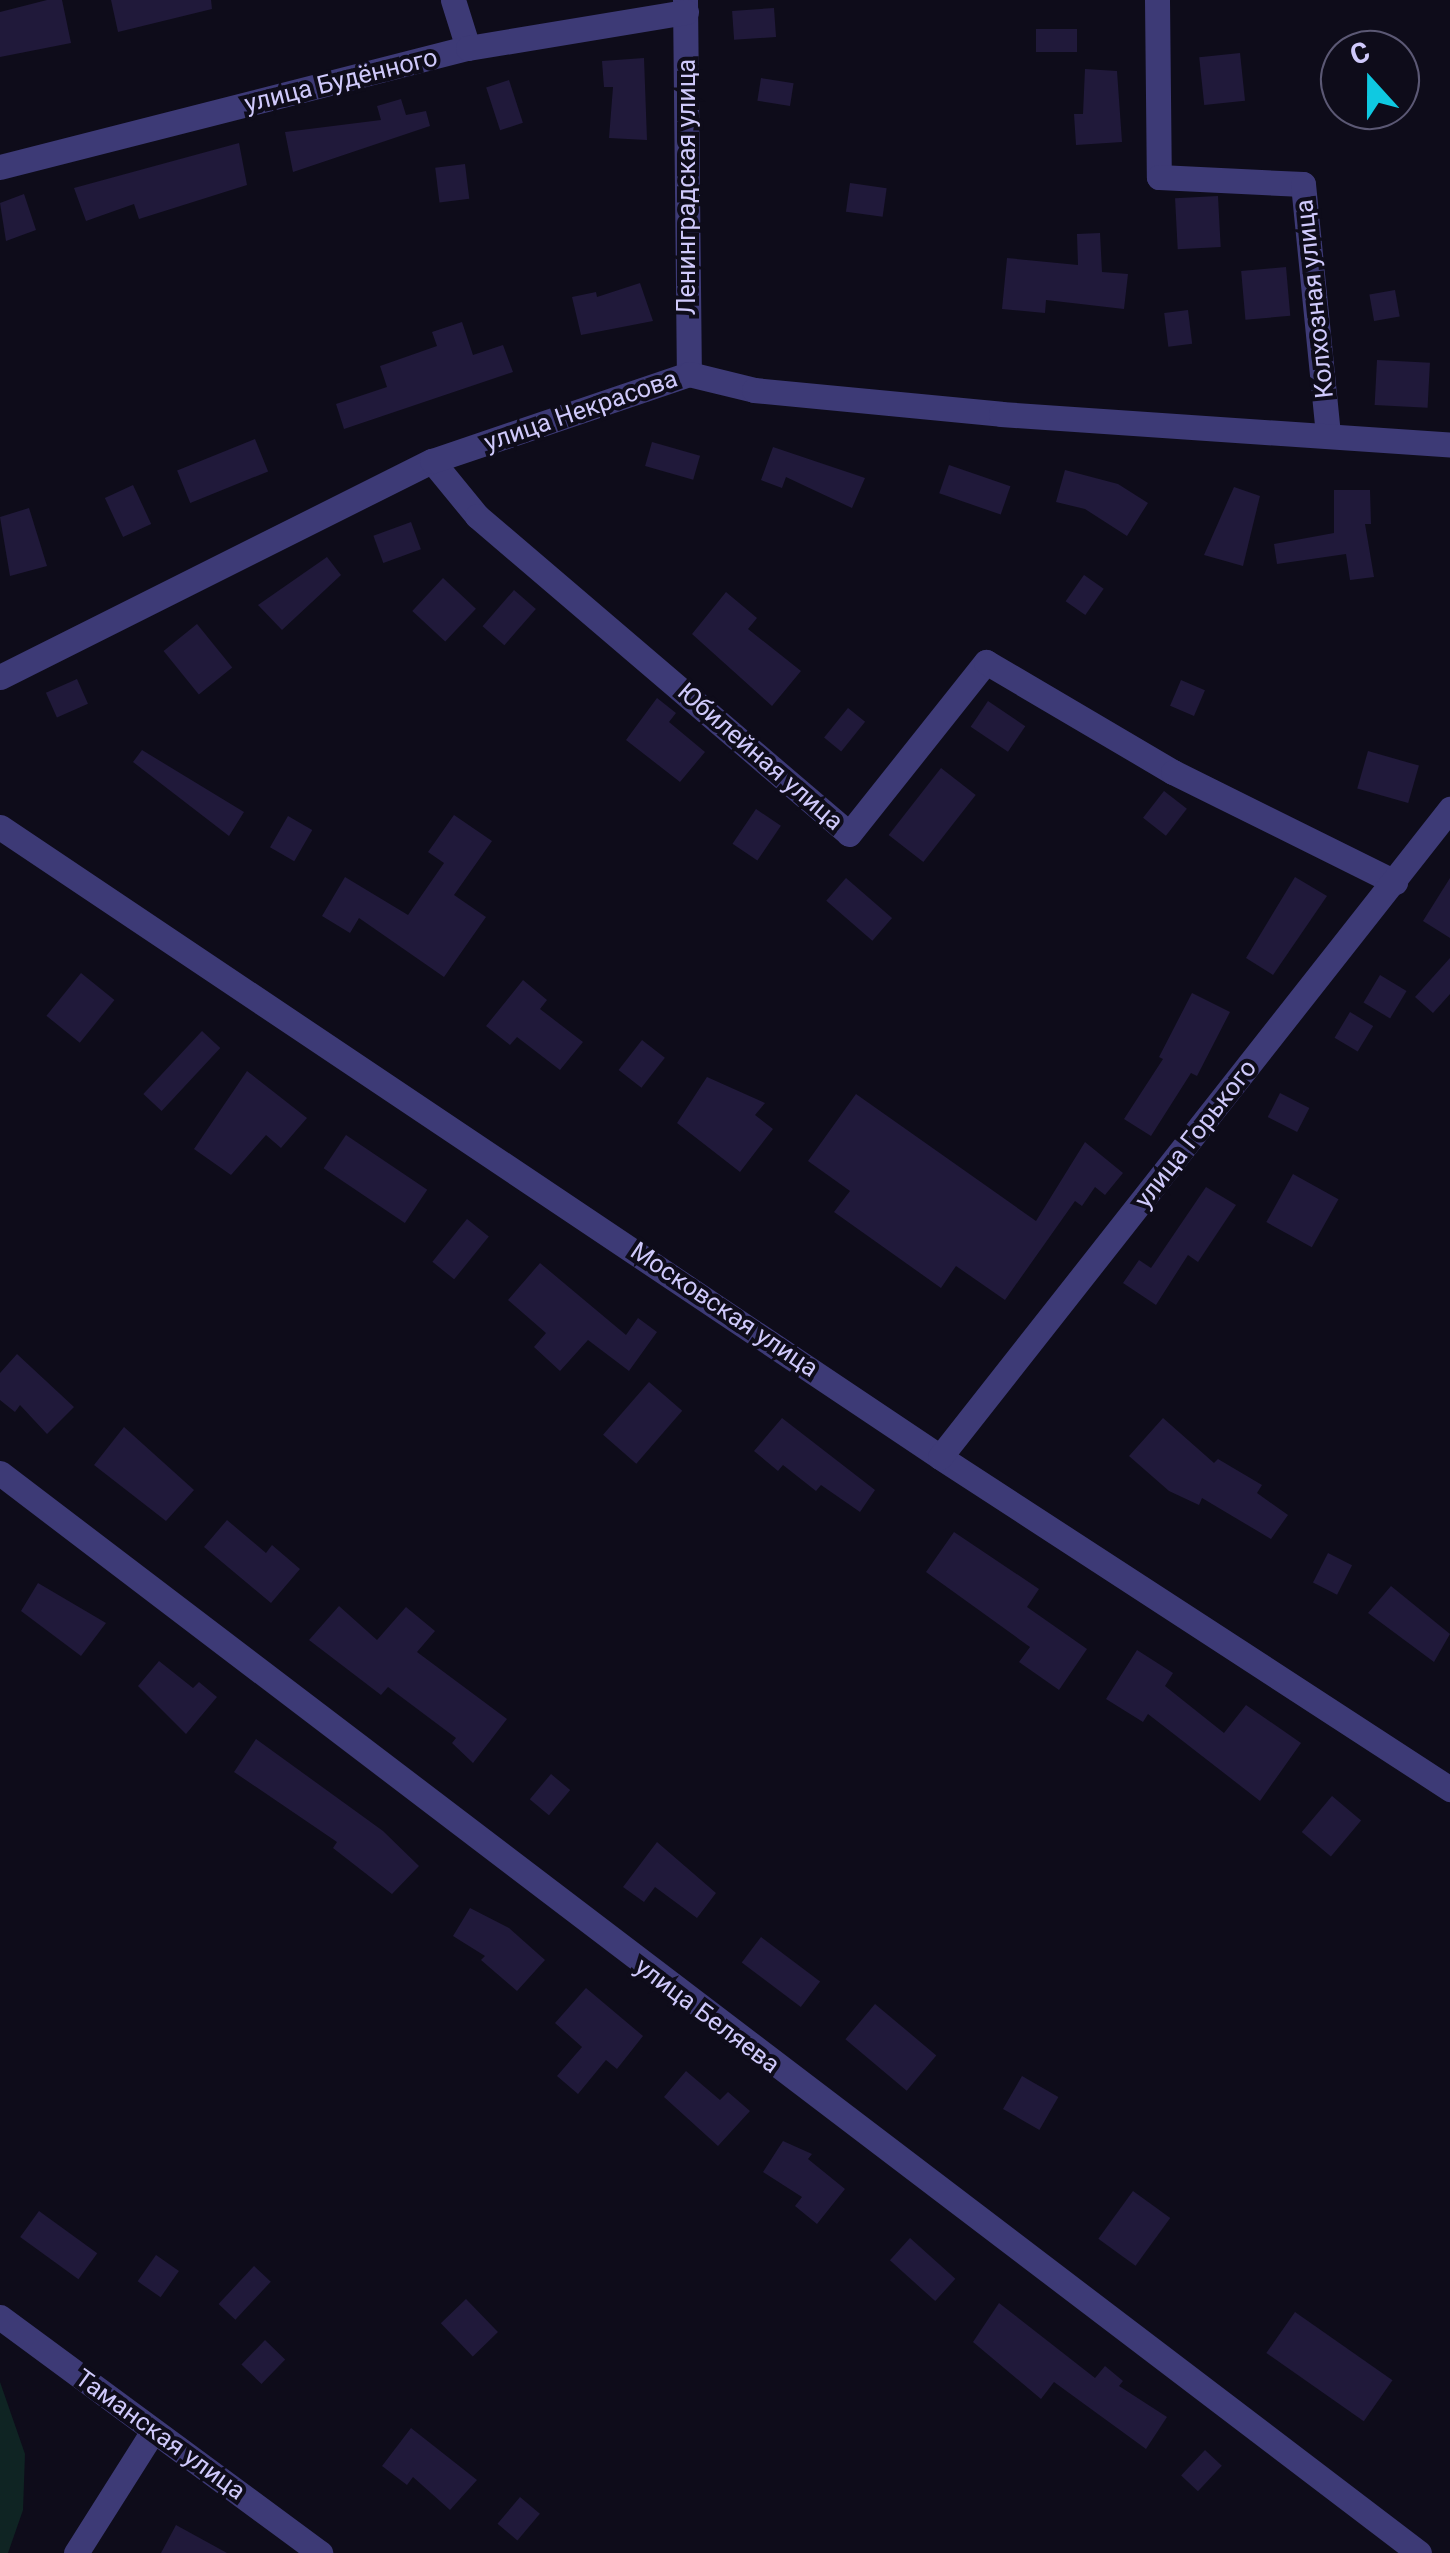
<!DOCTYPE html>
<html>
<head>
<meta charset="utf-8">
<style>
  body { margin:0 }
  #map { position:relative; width:1450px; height:2553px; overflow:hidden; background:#0e0c1a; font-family:Roboto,sans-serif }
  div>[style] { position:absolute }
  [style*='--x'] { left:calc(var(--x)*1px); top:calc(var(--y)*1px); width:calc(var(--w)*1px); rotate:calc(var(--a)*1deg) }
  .green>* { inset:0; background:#0f2423 }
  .building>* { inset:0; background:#20193a; transform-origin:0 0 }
  .minor>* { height:25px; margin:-12.5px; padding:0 12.5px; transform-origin:12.5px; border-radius:12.5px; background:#3d3a76 }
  span { translate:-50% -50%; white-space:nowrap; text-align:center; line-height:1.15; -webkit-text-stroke:8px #0e0c1a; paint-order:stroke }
  .street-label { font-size:25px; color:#cfc9fb }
  .north { position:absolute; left:1320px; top:30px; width:100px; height:100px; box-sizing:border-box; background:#0e0c1a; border:2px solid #5b5874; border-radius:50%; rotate:339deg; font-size:28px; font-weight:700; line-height:40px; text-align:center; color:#cfc9fb }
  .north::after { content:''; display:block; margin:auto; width:35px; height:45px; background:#0fc9e1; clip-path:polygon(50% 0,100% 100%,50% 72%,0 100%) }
</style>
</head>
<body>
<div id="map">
  <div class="green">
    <i style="clip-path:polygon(0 2382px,25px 2454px,23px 2510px,8px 2553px,0 2553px)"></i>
  </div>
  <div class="building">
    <i style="clip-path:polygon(47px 0,62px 0,71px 43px,0 57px,0 12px)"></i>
    <i style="clip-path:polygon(111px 0,211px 0,212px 9px,118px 32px)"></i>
    <i style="left:774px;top:8px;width:29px;height:42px;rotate:86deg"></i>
    <i style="left:1036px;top:29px;width:41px;height:23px"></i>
    <i style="left:1240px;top:53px;width:48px;height:41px;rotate:84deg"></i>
    <i style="clip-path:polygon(644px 58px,647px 140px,609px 138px,613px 87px,604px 87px,602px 61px)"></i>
    <i style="clip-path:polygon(1085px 69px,1117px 71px,1122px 142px,1076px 145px,1074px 114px,1083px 114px)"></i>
    <i style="left:761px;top:78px;width:33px;height:23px;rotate:9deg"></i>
    <i style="left:509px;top:80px;width:45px;height:24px;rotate:72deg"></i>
    <i style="clip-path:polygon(401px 99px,406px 115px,426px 111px,430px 126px,293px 172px,285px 132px,381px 120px,377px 106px)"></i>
    <i style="clip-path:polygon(239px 143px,247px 185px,139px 219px,134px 204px,86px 221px,74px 188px)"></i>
    <i style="left:465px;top:164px;width:35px;height:30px;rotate:83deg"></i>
    <i style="left:850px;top:183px;width:37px;height:29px;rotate:8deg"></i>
    <i style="clip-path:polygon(24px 194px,36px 230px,6px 241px,0 203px)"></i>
    <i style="left:1218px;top:196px;width:51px;height:43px;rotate:87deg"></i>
    <i style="clip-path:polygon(1100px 233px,1102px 272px,1128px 274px,1124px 309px,1046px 300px,1045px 313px,1002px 309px,1007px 258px,1078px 265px,1077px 234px)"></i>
    <i style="left:1286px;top:267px;width:49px;height:45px;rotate:85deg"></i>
    <i style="clip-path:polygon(640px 283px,653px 321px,581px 335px,572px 297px,596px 292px,597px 297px)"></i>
    <i style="left:1395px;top:290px;width:27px;height:26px;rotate:80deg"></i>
    <i style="left:1188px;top:310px;width:34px;height:24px;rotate:83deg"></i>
    <i style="clip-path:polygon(462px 322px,473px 355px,503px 345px,513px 372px,344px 429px,336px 404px,387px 387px,380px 366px,437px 346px,432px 332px)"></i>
    <i style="left:1377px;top:360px;width:53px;height:45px;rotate:3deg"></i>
    <i style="left:255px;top:439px;width:35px;height:84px;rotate:68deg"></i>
    <i style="left:652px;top:442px;width:50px;height:25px;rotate:16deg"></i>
    <i style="clip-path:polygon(773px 447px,865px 478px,852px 508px,786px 477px,782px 488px,761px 480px)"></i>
    <i style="left:949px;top:465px;width:65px;height:30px;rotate:19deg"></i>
    <i style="clip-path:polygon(1065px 470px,1118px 484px,1148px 503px,1127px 536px,1085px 509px,1056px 502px)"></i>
    <i style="left:133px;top:485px;width:43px;height:31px;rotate:65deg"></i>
    <i style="clip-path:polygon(1234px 487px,1260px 496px,1243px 566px,1204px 555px)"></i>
    <i style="clip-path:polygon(1334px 490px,1370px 490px,1371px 524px,1365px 524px,1374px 577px,1350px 580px,1346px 554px,1277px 564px,1274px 544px,1334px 533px)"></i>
    <i style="clip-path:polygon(29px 508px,47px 566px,10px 576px,0 517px)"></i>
    <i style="left:411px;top:522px;width:29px;height:40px;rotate:70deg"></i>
    <i style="clip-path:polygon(327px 557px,341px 575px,282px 630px,258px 605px)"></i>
    <i style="left:1084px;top:575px;width:24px;height:32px;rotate:35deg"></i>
    <i style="left:443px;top:578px;width:45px;height:45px;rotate:43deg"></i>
    <i style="left:514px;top:590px;width:29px;height:48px;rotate:41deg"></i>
    <i style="clip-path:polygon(726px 592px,757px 618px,748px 629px,801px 671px,772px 706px,692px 634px)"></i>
    <i style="left:197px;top:624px;width:56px;height:43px;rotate:51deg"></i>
    <i style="left:77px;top:679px;width:27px;height:34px;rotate:66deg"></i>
    <i style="left:1181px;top:680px;width:26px;height:28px;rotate:23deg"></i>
    <i style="clip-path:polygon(657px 698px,676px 713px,669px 722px,705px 752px,680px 782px,626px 740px)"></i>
    <i style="left:988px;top:701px;width:45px;height:31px;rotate:34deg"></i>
    <i style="left:848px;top:708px;width:22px;height:38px;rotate:39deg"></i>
    <i style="clip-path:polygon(142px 750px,244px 812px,229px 836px,133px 762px)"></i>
    <i style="left:1368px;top:751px;width:53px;height:39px;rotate:16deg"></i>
    <i style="left:941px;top:768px;width:44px;height:85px;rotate:38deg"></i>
    <i style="left:1164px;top:791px;width:29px;height:34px;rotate:38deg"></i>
    <i style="left:756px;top:809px;width:30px;height:42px;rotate:34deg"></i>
    <i style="clip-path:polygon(454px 815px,492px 841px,454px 895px,486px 917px,444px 977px,359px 918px,350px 933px,322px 916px,345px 877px,408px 915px,444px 863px,428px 852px)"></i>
    <i style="left:288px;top:816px;width:28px;height:36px;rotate:30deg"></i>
    <i style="clip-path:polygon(1295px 877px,1327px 896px,1273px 975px,1246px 958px)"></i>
    <i style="left:846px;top:878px;width:61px;height:30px;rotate:41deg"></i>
    <i style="clip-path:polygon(1450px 878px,1450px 938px,1423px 921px)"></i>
    <i style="clip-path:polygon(1450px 958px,1450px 994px,1433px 1013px,1415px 997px)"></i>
    <i style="left:81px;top:973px;width:43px;height:55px;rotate:39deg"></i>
    <i style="left:1380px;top:975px;width:31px;height:32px;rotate:31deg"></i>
    <i style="clip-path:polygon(523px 980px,547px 1000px,540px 1009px,583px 1042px,560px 1070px,517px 1037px,510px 1045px,486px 1026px)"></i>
    <i style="clip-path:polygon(1192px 993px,1230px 1012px,1197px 1076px,1191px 1073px,1151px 1136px,1124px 1119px,1163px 1059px,1159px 1057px)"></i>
    <i style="left:1350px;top:1012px;width:27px;height:30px;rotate:31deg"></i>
    <i style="left:202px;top:1031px;width:25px;height:86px;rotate:43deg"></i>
    <i style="left:642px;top:1040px;width:29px;height:38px;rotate:38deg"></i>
    <i style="clip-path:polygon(247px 1071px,307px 1118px,281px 1148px,266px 1135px,231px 1175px,194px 1149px)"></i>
    <i style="clip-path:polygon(707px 1077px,765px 1103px,755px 1115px,773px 1129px,740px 1172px,677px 1123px)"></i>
    <i style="left:1280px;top:1093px;width:33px;height:27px;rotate:27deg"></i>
    <i style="clip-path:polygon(856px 1094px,1036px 1221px,1085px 1142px,1123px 1173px,1105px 1195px,1095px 1187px,1082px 1206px,1075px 1201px,1005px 1300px,956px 1266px,941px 1288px,834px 1212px,850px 1191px,808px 1161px)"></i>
    <i style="left:346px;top:1135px;width:98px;height:40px;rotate:34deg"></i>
    <i style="left:1293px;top:1174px;width:52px;height:55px;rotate:29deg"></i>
    <i style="clip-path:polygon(1206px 1187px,1236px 1205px,1198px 1262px,1188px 1255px,1156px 1305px,1123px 1283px,1139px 1260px,1151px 1268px)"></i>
    <i style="left:467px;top:1219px;width:28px;height:55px;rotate:39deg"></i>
    <i style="clip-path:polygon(540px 1263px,626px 1335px,638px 1318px,657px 1332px,629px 1371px,588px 1340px,560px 1371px,534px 1347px,546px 1333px,508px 1300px)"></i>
    <i style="clip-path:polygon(17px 1354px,74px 1407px,47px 1434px,20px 1405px,15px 1412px,0 1400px,0 1373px)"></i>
    <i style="left:649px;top:1382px;width:44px;height:70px;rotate:41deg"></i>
    <i style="clip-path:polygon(782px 1418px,875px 1490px,860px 1512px,821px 1485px,816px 1491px,783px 1465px,778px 1471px,754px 1451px)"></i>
    <i style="clip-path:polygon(1163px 1418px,1214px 1463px,1218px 1459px,1262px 1485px,1257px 1493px,1288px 1515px,1271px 1539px,1202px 1498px,1199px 1505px,1169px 1491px,1129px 1456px)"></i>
    <i style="clip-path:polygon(124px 1427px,194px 1490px,166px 1521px,94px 1465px)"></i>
    <i style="clip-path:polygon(227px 1520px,266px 1553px,272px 1545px,300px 1569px,271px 1603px,204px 1547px)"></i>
    <i style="clip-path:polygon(954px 1532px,1039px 1589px,1027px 1607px,1087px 1649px,1059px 1690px,1019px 1662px,1030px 1647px,926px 1572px)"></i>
    <i style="left:1328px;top:1553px;width:27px;height:33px;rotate:27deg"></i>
    <i style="clip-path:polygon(38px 1583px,106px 1623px,81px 1656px,21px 1611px)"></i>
    <i style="clip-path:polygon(1391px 1586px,1450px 1634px,1434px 1662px,1368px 1613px)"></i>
    <i style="clip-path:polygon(339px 1606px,377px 1640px,406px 1607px,435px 1631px,417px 1652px,507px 1719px,473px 1763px,452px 1743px,456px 1738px,388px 1687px,381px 1695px,309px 1640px)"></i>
    <i style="clip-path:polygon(1137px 1650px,1173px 1673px,1165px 1686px,1224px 1733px,1246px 1705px,1301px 1743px,1260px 1801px,1148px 1714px,1143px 1722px,1106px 1699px)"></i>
    <i style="clip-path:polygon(159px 1661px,193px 1688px,199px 1682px,217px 1697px,186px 1734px,138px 1686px)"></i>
    <i style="clip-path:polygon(256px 1739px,383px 1831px,419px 1866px,392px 1894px,333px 1848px,337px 1842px,234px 1772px)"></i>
    <i style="left:551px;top:1774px;width:25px;height:33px;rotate:40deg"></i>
    <i style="left:1332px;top:1796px;width:38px;height:47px;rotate:40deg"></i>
    <i style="clip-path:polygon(657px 1842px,716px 1893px,697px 1918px,655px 1887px,644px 1902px,623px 1887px)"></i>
    <i style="clip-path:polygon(470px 1908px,509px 1928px,545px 1960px,517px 1991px,481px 1960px,485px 1956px,453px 1936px)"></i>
    <i style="left:761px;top:1937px;width:74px;height:32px;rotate:37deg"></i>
    <i style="clip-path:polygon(586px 1988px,643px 2036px,617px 2069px,606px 2060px,578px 2094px,557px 2076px,582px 2047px,555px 2023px)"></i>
    <i style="left:875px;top:2004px;width:80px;height:46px;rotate:40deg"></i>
    <i style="clip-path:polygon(686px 2071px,720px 2100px,728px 2092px,750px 2111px,718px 2146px,664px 2097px)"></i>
    <i style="left:1022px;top:2076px;width:42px;height:38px;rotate:30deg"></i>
    <i style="clip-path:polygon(783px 2141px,812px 2154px,808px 2159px,845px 2189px,817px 2224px,795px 2206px,802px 2197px,763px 2172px)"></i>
    <i style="left:1133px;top:2191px;width:46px;height:59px;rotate:36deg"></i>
    <i style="left:39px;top:2211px;width:72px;height:32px;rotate:36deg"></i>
    <i style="left:910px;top:2238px;width:61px;height:30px;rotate:42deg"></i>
    <i style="left:156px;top:2255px;width:28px;height:32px;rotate:35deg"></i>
    <i style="left:254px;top:2266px;width:23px;height:52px;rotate:43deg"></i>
    <i style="left:466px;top:2299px;width:46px;height:35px;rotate:46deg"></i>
    <i style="clip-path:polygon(999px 2303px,1095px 2378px,1105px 2366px,1123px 2381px,1119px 2386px,1167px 2417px,1146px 2449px,1054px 2382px,1041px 2399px,973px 2342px)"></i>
    <i style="left:1295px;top:2312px;width:119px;height:50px;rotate:35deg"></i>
    <i style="left:265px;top:2340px;width:28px;height:34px;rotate:44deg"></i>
    <i style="clip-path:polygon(411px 2428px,477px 2480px,450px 2510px,413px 2477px,407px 2485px,382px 2466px)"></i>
    <i style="left:1205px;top:2450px;width:23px;height:35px;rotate:43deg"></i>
    <i style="left:520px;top:2497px;width:26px;height:35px;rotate:40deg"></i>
    <i style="clip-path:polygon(176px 2525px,227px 2553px,161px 2553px)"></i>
  </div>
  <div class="minor">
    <i style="--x:453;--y:0;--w:50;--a:72.6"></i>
    <i style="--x:685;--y:0;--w:374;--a:89.4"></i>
    <i style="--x:1157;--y:0;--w:177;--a:89.4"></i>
    <i style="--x:1159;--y:177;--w:144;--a:2.8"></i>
    <i style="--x:1303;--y:184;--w:253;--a:84.3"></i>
    <i style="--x:0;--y:167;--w:483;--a:-14.3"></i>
    <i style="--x:468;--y:48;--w:221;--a:-9.4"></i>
    <i style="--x:432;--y:461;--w:71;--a:50.7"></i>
    <i style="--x:477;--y:516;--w:489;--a:40.5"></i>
    <i style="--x:849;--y:834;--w:220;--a:-51.5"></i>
    <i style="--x:986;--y:662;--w:217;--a:30.5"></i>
    <i style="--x:1173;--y:772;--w:248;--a:26.4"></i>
    <i style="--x:0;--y:677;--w:483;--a:-26.6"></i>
    <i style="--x:432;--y:461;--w:271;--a:-18.7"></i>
    <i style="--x:689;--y:374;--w:67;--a:13.8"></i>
    <i style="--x:754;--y:390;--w:248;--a:5.5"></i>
    <i style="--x:1001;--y:414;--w:450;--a:3.9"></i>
    <i style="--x:0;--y:827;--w:1132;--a:33.83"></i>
    <i style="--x:940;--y:1457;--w:609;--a:33.06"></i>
    <i style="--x:940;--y:1457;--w:825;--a:-51.8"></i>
    <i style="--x:0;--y:1473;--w:1783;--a:37.27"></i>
    <i style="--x:0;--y:2317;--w:398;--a:36.4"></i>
    <i style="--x:76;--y:2553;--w:144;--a:-57.7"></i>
  </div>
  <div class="street-label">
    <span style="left:341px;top:81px;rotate:-14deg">улица Будённого</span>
    <span style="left:687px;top:187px;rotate:-90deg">Ленинградская улица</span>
    <span style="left:1315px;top:299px;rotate:-96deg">Колхозная улица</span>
    <span style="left:581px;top:411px;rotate:-19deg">улица Некрасова</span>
    <span style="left:760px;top:757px;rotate:41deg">Юбилейная улица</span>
    <span style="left:1196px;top:1134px;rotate:-52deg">улица Горького</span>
    <span style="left:724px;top:1310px;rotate:34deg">Московская улица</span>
    <span style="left:707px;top:2016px;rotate:37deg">улица Беляева</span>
    <span style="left:160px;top:2435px;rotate:36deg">Таманская улица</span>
  </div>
  <div class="north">С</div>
</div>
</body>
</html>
